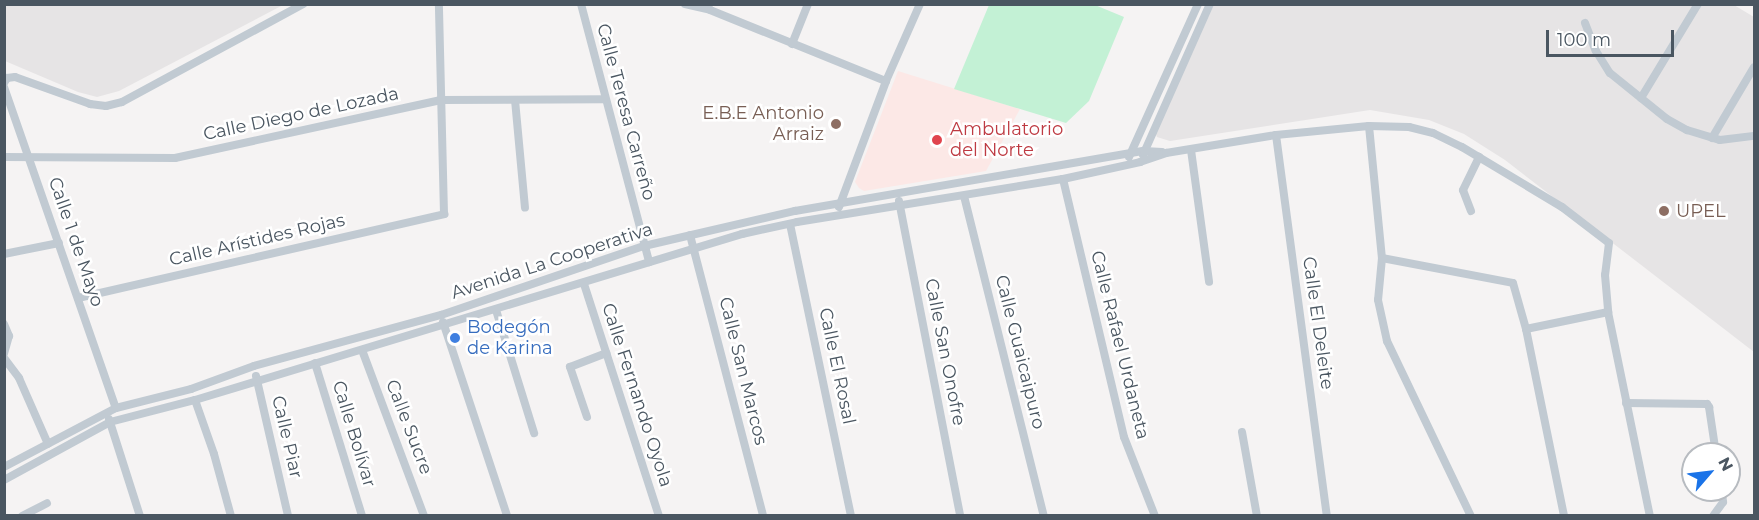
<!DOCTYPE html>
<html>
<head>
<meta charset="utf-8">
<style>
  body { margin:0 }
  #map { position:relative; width:1759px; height:520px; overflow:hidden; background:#f5f3f3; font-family:Montserrat,sans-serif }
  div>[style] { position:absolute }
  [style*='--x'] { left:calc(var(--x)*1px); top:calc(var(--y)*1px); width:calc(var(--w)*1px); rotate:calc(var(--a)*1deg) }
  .education>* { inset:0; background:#e6e4e5 }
  .medical>* { inset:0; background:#fce8e6 }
  .green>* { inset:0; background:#c3f1d5 }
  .street>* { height:8px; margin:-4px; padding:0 4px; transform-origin:4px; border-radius:4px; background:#c1cad2 }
  .dots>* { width:16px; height:16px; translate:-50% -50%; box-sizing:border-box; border:3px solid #fff; border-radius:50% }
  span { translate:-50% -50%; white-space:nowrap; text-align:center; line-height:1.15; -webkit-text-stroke:5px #fff; paint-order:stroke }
  .street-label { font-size:18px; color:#4a5661 }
  .education-label { font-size:18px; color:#785e54 }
  .right { translate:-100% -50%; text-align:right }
  .left { translate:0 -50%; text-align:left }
  .health-label { font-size:18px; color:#be3a42 }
  .shop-label { font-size:18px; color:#366cbe }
  .frame { position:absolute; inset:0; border:6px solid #4a5661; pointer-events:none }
  .north { position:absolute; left:1681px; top:442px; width:60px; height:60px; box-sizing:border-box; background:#fff; border:2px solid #b7bbc0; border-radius:50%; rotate:62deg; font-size:16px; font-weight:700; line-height:24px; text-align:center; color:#4a5661 }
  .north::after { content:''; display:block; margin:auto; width:21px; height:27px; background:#1a73e8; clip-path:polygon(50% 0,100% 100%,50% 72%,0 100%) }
  .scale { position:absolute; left:1546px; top:30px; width:128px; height:27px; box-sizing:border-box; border:3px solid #4a5661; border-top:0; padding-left:8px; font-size:18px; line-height:21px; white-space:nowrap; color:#4a5661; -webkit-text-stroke:4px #fff; paint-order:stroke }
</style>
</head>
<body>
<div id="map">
  <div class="education">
    <i style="clip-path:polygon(4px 5px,5px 4px,283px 5px,119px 91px,97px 97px,78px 92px,5px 61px)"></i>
    <i style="clip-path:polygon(1212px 5px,1734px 5px,1754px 17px,1754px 352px,1505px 160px,1464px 134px,1429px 120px,1370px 110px,1170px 141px,1157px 137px,1154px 130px)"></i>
  </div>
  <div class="medical">
    <i style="clip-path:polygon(898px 71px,1020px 109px,986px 171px,864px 191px,859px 188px,855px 182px)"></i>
  </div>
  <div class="green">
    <i style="clip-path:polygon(989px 5px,1095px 5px,1124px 17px,1089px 101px,1066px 123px,954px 89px)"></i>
  </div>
  <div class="street">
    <i style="--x:581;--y:4;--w:267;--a:75.2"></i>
    <i style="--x:685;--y:4;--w:26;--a:13"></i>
    <i style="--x:710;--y:10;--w:190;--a:22"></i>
    <i style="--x:1585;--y:23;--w:30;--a:69"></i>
    <i style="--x:1596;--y:51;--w:26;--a:58"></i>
    <i style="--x:1610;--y:73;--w:73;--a:38.9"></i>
    <i style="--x:1667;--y:119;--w:23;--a:29"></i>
    <i style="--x:1687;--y:130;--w:34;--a:17"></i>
    <i style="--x:1720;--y:140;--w:34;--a:-7"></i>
    <i style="--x:792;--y:44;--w:43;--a:-68.2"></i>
    <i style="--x:4;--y:83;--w:6;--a:-59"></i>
    <i style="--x:7;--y:78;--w:8;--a:-7"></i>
    <i style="--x:15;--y:77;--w:80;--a:19.8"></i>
    <i style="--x:90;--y:104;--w:16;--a:7"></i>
    <i style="--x:106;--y:106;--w:16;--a:-14"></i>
    <i style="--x:122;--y:102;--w:206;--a:-28.4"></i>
    <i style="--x:4;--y:87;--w:340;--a:70.8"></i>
    <i style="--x:1641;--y:98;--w:110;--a:-58.8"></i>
    <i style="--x:515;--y:100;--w:108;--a:84.7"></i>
    <i style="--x:1369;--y:126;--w:133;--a:84.4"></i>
    <i style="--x:1382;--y:258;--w:42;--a:95.4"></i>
    <i style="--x:1378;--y:300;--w:42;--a:77.6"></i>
    <i style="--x:1387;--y:341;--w:194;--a:64.4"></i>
    <i style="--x:1276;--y:135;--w:384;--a:82.4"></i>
    <i style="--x:1712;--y:138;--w:82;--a:-59.4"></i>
    <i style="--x:1191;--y:150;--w:133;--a:82.2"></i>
    <i style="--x:1143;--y:155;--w:165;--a:-66.1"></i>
    <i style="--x:4;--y:157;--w:171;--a:0.3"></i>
    <i style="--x:175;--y:158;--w:271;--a:-12.3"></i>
    <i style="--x:440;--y:100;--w:164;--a:-0.3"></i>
    <i style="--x:1129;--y:157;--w:168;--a:-65.7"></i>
    <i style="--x:1063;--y:179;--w:265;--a:76.7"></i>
    <i style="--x:1124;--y:437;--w:85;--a:68.6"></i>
    <i style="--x:964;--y:196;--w:330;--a:76"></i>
    <i style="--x:899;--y:201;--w:321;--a:79"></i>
    <i style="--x:839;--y:207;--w:134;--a:-69.5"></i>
    <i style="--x:886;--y:81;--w:84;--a:-66.2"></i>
    <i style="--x:1471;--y:211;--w:22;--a:-111"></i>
    <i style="--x:1463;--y:190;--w:37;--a:-64"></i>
    <i style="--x:790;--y:224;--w:298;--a:78.2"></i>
    <i style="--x:690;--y:235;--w:290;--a:75.4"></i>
    <i style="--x:4;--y:254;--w:56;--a:-11.3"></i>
    <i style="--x:1382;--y:258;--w:133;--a:10.8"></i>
    <i style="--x:1513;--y:283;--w:48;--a:74.2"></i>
    <i style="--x:1526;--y:329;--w:191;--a:78.5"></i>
    <i style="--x:584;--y:284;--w:244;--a:72.1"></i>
    <i style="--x:78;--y:298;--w:376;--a:-12.9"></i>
    <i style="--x:444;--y:214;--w:210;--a:-91.4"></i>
    <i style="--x:496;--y:310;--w:129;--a:72.8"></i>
    <i style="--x:443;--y:322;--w:204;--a:71.7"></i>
    <i style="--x:4;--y:324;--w:13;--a:67"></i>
    <i style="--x:9;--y:336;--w:18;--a:106"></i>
    <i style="--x:1526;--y:329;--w:84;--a:-11.7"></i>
    <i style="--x:362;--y:350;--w:177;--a:69.5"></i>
    <i style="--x:4;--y:358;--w:25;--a:53"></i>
    <i style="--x:19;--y:378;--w:72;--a:66.3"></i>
    <i style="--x:315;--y:363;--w:160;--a:72.9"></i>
    <i style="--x:256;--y:376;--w:144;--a:77.1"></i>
    <i style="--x:195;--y:400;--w:57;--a:70.6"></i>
    <i style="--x:214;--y:454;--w:64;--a:74.7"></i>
    <i style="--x:1626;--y:403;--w:81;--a:0.7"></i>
    <i style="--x:1707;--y:404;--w:4;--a:56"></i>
    <i style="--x:1709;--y:407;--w:48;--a:81.5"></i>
    <i style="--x:587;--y:417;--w:53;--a:-108.8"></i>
    <i style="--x:570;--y:367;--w:39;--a:-21"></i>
    <i style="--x:109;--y:419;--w:102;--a:72.3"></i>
    <i style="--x:1242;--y:432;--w:85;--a:79.9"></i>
    <i style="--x:4;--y:467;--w:127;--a:-27.8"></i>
    <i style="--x:116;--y:408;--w:77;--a:-14.2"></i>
    <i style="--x:191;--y:389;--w:67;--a:-20.1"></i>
    <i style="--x:254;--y:366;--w:194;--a:-15.3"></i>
    <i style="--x:441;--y:315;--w:214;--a:-18.8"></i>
    <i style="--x:644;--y:246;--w:155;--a:-13.1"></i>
    <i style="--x:795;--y:211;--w:354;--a:-9.8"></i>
    <i style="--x:1144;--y:151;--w:18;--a:3"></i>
    <i style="--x:4;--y:480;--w:121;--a:-28.7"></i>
    <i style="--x:110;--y:422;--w:88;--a:-14.5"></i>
    <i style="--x:195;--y:400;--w:572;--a:-16.88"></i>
    <i style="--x:742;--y:234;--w:56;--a:-12.3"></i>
    <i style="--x:797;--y:222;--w:269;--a:-9.2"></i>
    <i style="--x:1063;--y:179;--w:79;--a:-12.4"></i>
    <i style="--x:1140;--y:162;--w:28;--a:-19"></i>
    <i style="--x:1166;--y:153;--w:111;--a:-9.3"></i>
    <i style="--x:1276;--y:135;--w:93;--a:-5.5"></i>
    <i style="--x:1369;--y:126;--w:40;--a:1.4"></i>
    <i style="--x:1409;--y:127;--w:25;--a:14"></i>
    <i style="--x:1433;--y:133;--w:32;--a:26"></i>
    <i style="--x:1462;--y:147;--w:117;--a:31"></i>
    <i style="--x:1562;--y:207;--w:59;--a:37.5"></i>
    <i style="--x:1609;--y:243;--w:32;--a:97"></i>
    <i style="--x:1605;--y:275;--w:37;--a:85"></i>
    <i style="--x:1608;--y:312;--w:208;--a:78.4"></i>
    <i style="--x:22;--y:516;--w:28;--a:-27"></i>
    <i style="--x:1713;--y:516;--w:17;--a:-54"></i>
    <i style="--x:1723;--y:502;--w:12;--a:-95"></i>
  </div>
  <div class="dots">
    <i style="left:836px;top:124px;background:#8d6e63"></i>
    <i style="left:937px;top:140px;background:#e0444e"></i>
    <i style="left:1664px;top:211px;background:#8d6e63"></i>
    <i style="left:455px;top:338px;background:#3f7fe0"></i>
  </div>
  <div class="street-label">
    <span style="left:626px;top:112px;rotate:75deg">Calle Teresa Carreño</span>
    <span style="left:301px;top:114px;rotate:-12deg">Calle Diego de Lozada</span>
    <span style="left:257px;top:240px;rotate:-13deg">Calle Arístides Rojas</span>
    <span style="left:76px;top:242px;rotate:71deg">Calle 1 de Mayo</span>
    <span style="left:552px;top:261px;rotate:-18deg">Avenida La Cooperativa</span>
    <span style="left:1318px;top:323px;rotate:82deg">Calle El Deleite</span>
    <span style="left:1120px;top:345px;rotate:76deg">Calle Rafael Urdaneta</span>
    <span style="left:945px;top:352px;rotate:79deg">Calle San Onofre</span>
    <span style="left:1020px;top:352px;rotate:76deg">Calle Guaicaipuro</span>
    <span style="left:837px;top:366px;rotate:78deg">Calle El Rosal</span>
    <span style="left:743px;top:371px;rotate:76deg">Calle San Marcos</span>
    <span style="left:637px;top:395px;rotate:72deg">Calle Fernando Oyola</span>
    <span style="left:409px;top:427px;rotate:69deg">Calle Sucre</span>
    <span style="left:354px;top:434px;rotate:73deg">Calle Bolívar</span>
    <span style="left:287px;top:437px;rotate:77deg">Calle Piar</span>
  </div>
  <div class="education-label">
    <span class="right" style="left:824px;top:124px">E.B.E Antonio<br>Arraiz</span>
    <span class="left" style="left:1676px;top:211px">UPEL</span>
  </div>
  <div class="health-label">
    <span class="left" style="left:950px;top:140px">Ambulatorio<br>del Norte</span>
  </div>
  <div class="shop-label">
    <span class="left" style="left:467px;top:338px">Bodegón<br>de Karina</span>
  </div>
  <div class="frame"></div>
  <div class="north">N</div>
  <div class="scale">100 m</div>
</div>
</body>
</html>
